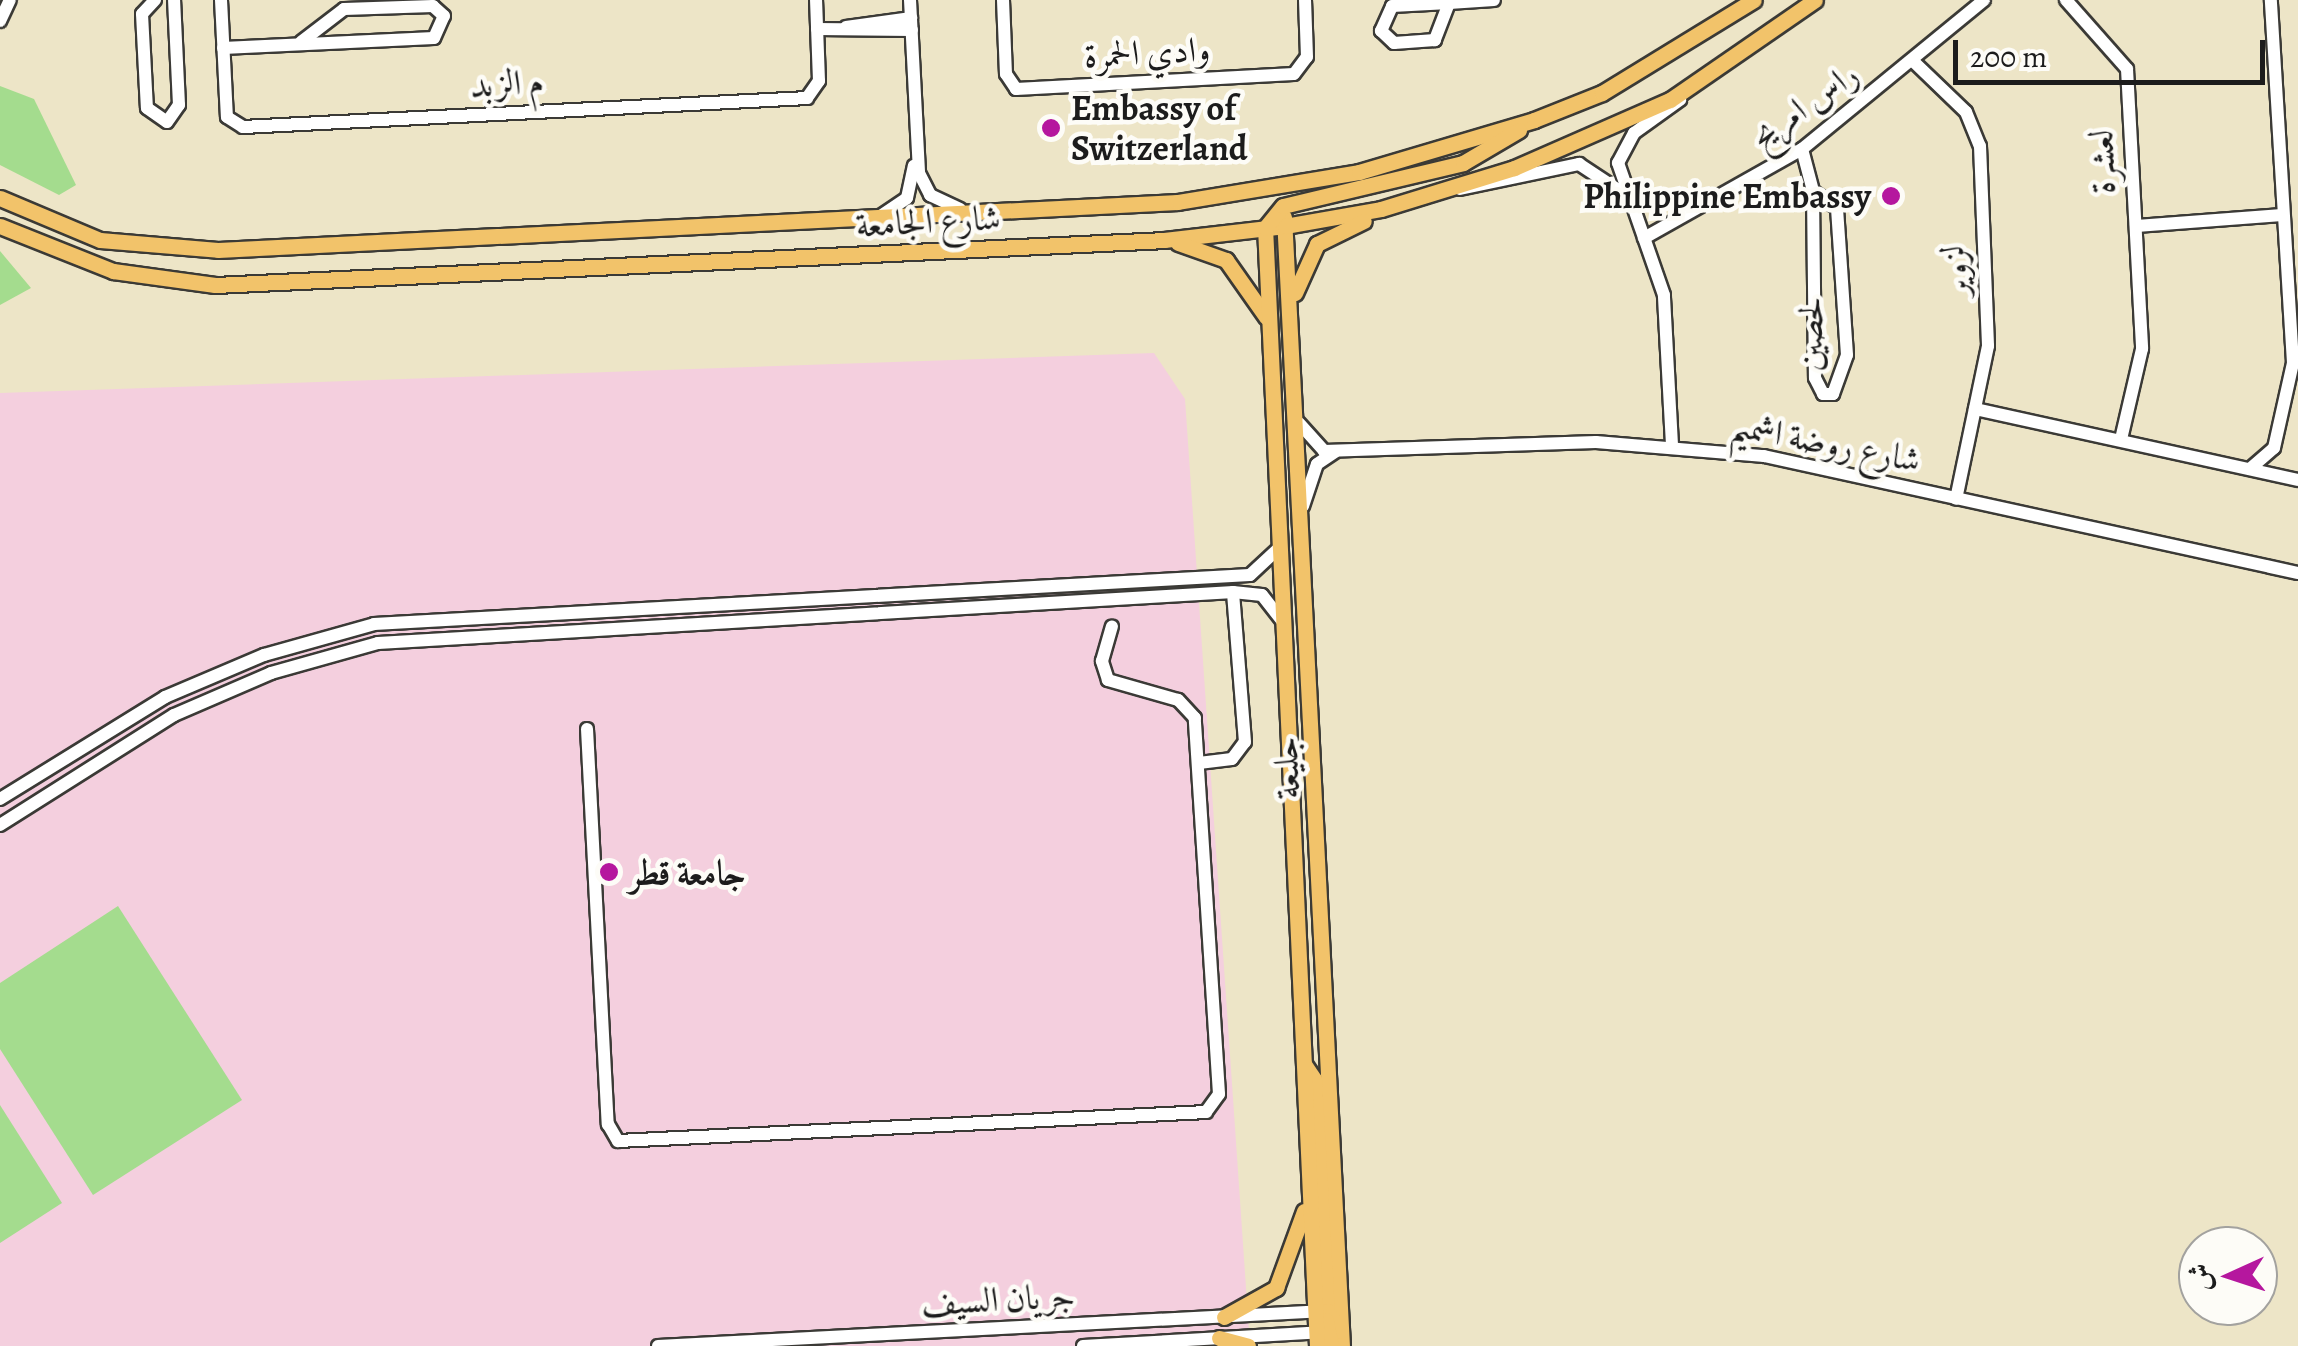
<!DOCTYPE html>
<html>
<head>
<meta charset="utf-8">
<style>
  body { margin:0 }
  #map { position:relative; width:2298px; height:1346px; overflow:hidden; background:#ede5c7; font-family:Alegreya,Amiri,serif }
  div>[style] { position:absolute }
  [style*='--x'] { left:calc(var(--x)*1px); top:calc(var(--y)*1px); width:calc(var(--w)*1px); rotate:calc(var(--a)*1deg) }
  .built>* { inset:0; background:#f4cfde }
  .green>* { inset:0; background:#a4dc8e }
  .roads { filter:drop-shadow(2px 0 #3b3a36) drop-shadow(-2px 0 #3b3a36) drop-shadow(0 2px #3b3a36) drop-shadow(0 -2px #3b3a36) }
  .minor>* { height:12px; margin:-6px; padding:0 6px; transform-origin:6px; border-radius:6px; background:#fff }
  .major>* { height:15px; margin:-7.5px; padding:0 7.5px; transform-origin:7.5px; border-radius:7.5px; background:#f2c36a }
  .dots>* { width:28px; height:28px; translate:-50% -50%; box-sizing:border-box; border:5px solid #fdfcf7; border-radius:50% }
  span { translate:-50% -50%; white-space:nowrap; text-align:center; line-height:1.15; -webkit-text-stroke:9px #fdfcf7; paint-order:stroke }
  .street-label { font-size:35px; color:#1c1c1c }
  .poi-label { font-size:35px; color:#1c1c1c; font-weight:700 }
  .left { translate:0 -50%; text-align:left }
  .right { translate:-100% -50%; text-align:right }
  .north { position:absolute; left:2178px; top:1226px; width:100px; height:100px; box-sizing:border-box; background:#fdfcf7; border:2px solid #a3a29f; border-radius:50%; rotate:267deg; font-size:28px; font-weight:700; line-height:40px; text-align:center; color:#1c1c1c }
  .north::after { content:''; display:block; margin:auto; width:35px; height:45px; background:#b5179e; clip-path:polygon(50% 0,100% 100%,50% 72%,0 100%) }
  .scale { position:absolute; left:1953px; top:40px; width:312px; height:45px; box-sizing:border-box; border:5px solid #1c1c1c; border-top:0; padding-left:12px; font-size:30px; line-height:35px; white-space:nowrap; color:#1c1c1c; -webkit-text-stroke:8px #fdfcf7; paint-order:stroke }
</style>
</head>
<body>
<div id="map">
  <div class="built">
    <i style="clip-path:polygon(1154px 353px,1185px 399px,1250px 1346px,0 1346px,0 393px)"></i>
  </div>
  <div class="green">
    <i style="clip-path:polygon(0 86px,34px 99px,76px 185px,59px 195px,0 165px)"></i>
    <i style="clip-path:polygon(0 251px,31px 288px,0 305px)"></i>
    <i style="clip-path:polygon(118px 906px,242px 1100px,93px 1195px,0 1049px,0 983px)"></i>
    <i style="clip-path:polygon(0 1105px,62px 1203px,0 1243px)"></i>
  </div>
  <div class="roads">
    <div class="minor">
      <i style="--x:155;--y:0;--w:19;--a:133"></i>
      <i style="--x:142;--y:14;--w:94;--a:87"></i>
      <i style="--x:147;--y:108;--w:24;--a:35"></i>
      <i style="--x:167;--y:122;--w:21;--a:-55"></i>
      <i style="--x:179;--y:105;--w:105;--a:-92.7"></i>
      <i style="--x:221;--y:0;--w:117;--a:87.1"></i>
      <i style="--x:227;--y:117;--w:19;--a:32"></i>
      <i style="--x:243;--y:127;--w:565;--a:-2.94"></i>
      <i style="--x:807;--y:98;--w:21;--a:-55"></i>
      <i style="--x:819;--y:81;--w:81;--a:-92.1"></i>
      <i style="--x:910;--y:0;--w:173;--a:87"></i>
      <i style="--x:919;--y:173;--w:25;--a:63"></i>
      <i style="--x:930;--y:195;--w:33;--a:25"></i>
      <i style="--x:1003;--y:0;--w:74;--a:87.7"></i>
      <i style="--x:1006;--y:74;--w:18;--a:56"></i>
      <i style="--x:1016;--y:89;--w:278;--a:-3.1"></i>
      <i style="--x:1294;--y:74;--w:21;--a:-53"></i>
      <i style="--x:1307;--y:57;--w:57;--a:-92"></i>
      <i style="--x:2066;--y:0;--w:92;--a:48.5"></i>
      <i style="--x:2127;--y:69;--w:280;--a:86.9"></i>
      <i style="--x:2142;--y:349;--w:92;--a:103.1"></i>
      <i style="--x:1449;--y:3;--w:40;--a:111"></i>
      <i style="--x:1435;--y:40;--w:41;--a:175.8"></i>
      <i style="--x:1394;--y:43;--w:18;--a:-137"></i>
      <i style="--x:1381;--y:31;--w:27;--a:-66"></i>
      <i style="--x:1392;--y:6;--w:57;--a:-3"></i>
      <i style="--x:1449;--y:3;--w:45;--a:-3.8"></i>
      <i style="--x:0;--y:21;--w:23;--a:-65"></i>
      <i style="--x:846;--y:27;--w:66;--a:-7.9"></i>
      <i style="--x:817;--y:29;--w:95;--a:0.6"></i>
      <i style="--x:223;--y:48;--w:211;--a:-2.7"></i>
      <i style="--x:434;--y:38;--w:24;--a:-66"></i>
      <i style="--x:444;--y:16;--w:15;--a:-138"></i>
      <i style="--x:433;--y:6;--w:89;--a:178.1"></i>
      <i style="--x:344;--y:9;--w:54;--a:142.5"></i>
      <i style="--x:1914;--y:62;--w:72;--a:43.9"></i>
      <i style="--x:1966;--y:112;--w:37;--a:68"></i>
      <i style="--x:1980;--y:146;--w:200;--a:87.7"></i>
      <i style="--x:1988;--y:346;--w:156;--a:101.8"></i>
      <i style="--x:1802;--y:149;--w:43;--a:75.3"></i>
      <i style="--x:1813;--y:191;--w:187;--a:89.4"></i>
      <i style="--x:1815;--y:378;--w:18;--a:63"></i>
      <i style="--x:1823;--y:394;--w:10;--a:0"></i>
      <i style="--x:1833;--y:394;--w:41;--a:-70.3"></i>
      <i style="--x:1847;--y:355;--w:147;--a:-93.9"></i>
      <i style="--x:1837;--y:208;--w:29;--a:-145"></i>
      <i style="--x:1460;--y:189;--w:122;--a:-11.9"></i>
      <i style="--x:1579;--y:164;--w:49;--a:33.4"></i>
      <i style="--x:882;--y:215;--w:30;--a:-34"></i>
      <i style="--x:907;--y:198;--w:33;--a:-78"></i>
      <i style="--x:2136;--y:226;--w:147;--a:-4.3"></i>
      <i style="--x:1644;--y:238;--w:181;--a:-29.4"></i>
      <i style="--x:1802;--y:149;--w:235;--a:-39.3"></i>
      <i style="--x:1975;--y:409;--w:331;--a:12.4"></i>
      <i style="--x:1299;--y:423;--w:38;--a:48"></i>
      <i style="--x:1324;--y:451;--w:272;--a:-1.9"></i>
      <i style="--x:1596;--y:442;--w:169;--a:4.8"></i>
      <i style="--x:1764;--y:456;--w:547;--a:12.36"></i>
      <i style="--x:1672;--y:445;--w:150;--a:-93.1"></i>
      <i style="--x:1664;--y:295;--w:140;--a:-109.2"></i>
      <i style="--x:1618;--y:163;--w:34;--a:-62"></i>
      <i style="--x:1634;--y:133;--w:57;--a:-35.7"></i>
      <i style="--x:2252;--y:467;--w:29;--a:-41"></i>
      <i style="--x:2274;--y:448;--w:87;--a:-77.4"></i>
      <i style="--x:2293;--y:363;--w:364;--a:-93.5"></i>
      <i style="--x:1303;--y:506;--w:44;--a:-71.6"></i>
      <i style="--x:1317;--y:464;--w:22;--a:-34"></i>
      <i style="--x:587;--y:729;--w:396;--a:87"></i>
      <i style="--x:608;--y:1124;--w:20;--a:60"></i>
      <i style="--x:618;--y:1141;--w:589;--a:-2.82"></i>
      <i style="--x:1206;--y:1112;--w:22;--a:-54"></i>
      <i style="--x:1219;--y:1094;--w:377;--a:-93.7"></i>
      <i style="--x:1195;--y:718;--w:25;--a:-133"></i>
      <i style="--x:1178;--y:700;--w:73;--a:-164.1"></i>
      <i style="--x:1108;--y:680;--w:20;--a:-108"></i>
      <i style="--x:1102;--y:661;--w:36;--a:-74"></i>
      <i style="--x:1199;--y:763;--w:33;--a:-7"></i>
      <i style="--x:1232;--y:759;--w:21;--a:-53"></i>
      <i style="--x:1245;--y:742;--w:150;--a:-94.6"></i>
      <i style="--x:0;--y:799;--w:194;--a:-31.7"></i>
      <i style="--x:165;--y:697;--w:108;--a:-23"></i>
      <i style="--x:264;--y:655;--w:114;--a:-15.7"></i>
      <i style="--x:374;--y:624;--w:877;--a:-3.2"></i>
      <i style="--x:1250;--y:575;--w:38;--a:-43"></i>
      <i style="--x:0;--y:825;--w:206;--a:-32.3"></i>
      <i style="--x:174;--y:715;--w:106;--a:-23.4"></i>
      <i style="--x:271;--y:673;--w:111;--a:-15.7"></i>
      <i style="--x:378;--y:643;--w:857;--a:-3.41"></i>
      <i style="--x:1233;--y:592;--w:29;--a:6"></i>
      <i style="--x:1262;--y:595;--w:33;--a:52"></i>
      <i style="--x:658;--y:1346;--w:668;--a:-3"></i>
      <i style="--x:1083;--y:1346;--w:242;--a:-3.3"></i>
    </div>
    <div class="major">
      <i style="--x:0;--y:198;--w:108;--a:22.8"></i>
      <i style="--x:100;--y:240;--w:118;--a:4.8"></i>
      <i style="--x:218;--y:250;--w:961;--a:-2.86"></i>
      <i style="--x:1178;--y:202;--w:183;--a:-9.4"></i>
      <i style="--x:1359;--y:172;--w:183;--a:-16.5"></i>
      <i style="--x:1534;--y:120;--w:73;--a:-21.7"></i>
      <i style="--x:1602;--y:93;--w:178;--a:-31.5"></i>
      <i style="--x:1284;--y:217;--w:1130;--a:87.06"></i>
      <i style="--x:0;--y:226;--w:122;--a:21.7"></i>
      <i style="--x:113;--y:271;--w:103;--a:7.8"></i>
      <i style="--x:215;--y:285;--w:950;--a:-2.71"></i>
      <i style="--x:1164;--y:240;--w:122;--a:-6.6"></i>
      <i style="--x:1285;--y:226;--w:97;--a:-10"></i>
      <i style="--x:1381;--y:209;--w:139;--a:-17.1"></i>
      <i style="--x:1514;--y:168;--w:170;--a:-23.6"></i>
      <i style="--x:1670;--y:100;--w:176;--a:-34.6"></i>
      <i style="--x:1178;--y:243;--w:51;--a:19.5"></i>
      <i style="--x:1226;--y:260;--w:70;--a:54.9"></i>
      <i style="--x:1295;--y:293;--w:54;--a:-65.8"></i>
      <i style="--x:1317;--y:244;--w:52;--a:-26.1"></i>
      <i style="--x:1304;--y:1064;--w:18;--a:56"></i>
      <i style="--x:1314;--y:1079;--w:232;--a:86.8"></i>
      <i style="--x:1327;--y:1311;--w:24;--a:55"></i>
      <i style="--x:1224;--y:1317;--w:60;--a:-29.1"></i>
      <i style="--x:1276;--y:1288;--w:82;--a:-70"></i>
      <i style="--x:1326;--y:1320;--w:26;--a:79"></i>
      <i style="--x:1219;--y:1338;--w:30;--a:15"></i>
      <i style="--x:1317;--y:1346;--w:1119;--a:-92.66"></i>
      <i style="--x:1265;--y:228;--w:28;--a:-51"></i>
      <i style="--x:1283;--y:206;--w:185;--a:-13.4"></i>
      <i style="--x:1463;--y:163;--w:65;--a:-30.5"></i>
    </div>
  </div>
  <div class="dots">
    <i style="left:1051px;top:128px;background:#b5179e"></i>
    <i style="left:1891px;top:196px;background:#b5179e"></i>
    <i style="left:609px;top:872px;background:#b5179e"></i>
  </div>
  <div class="street-label">
    <span style="left:1147px;top:52px;rotate:-3deg">وادي الحمرة</span>
    <span style="left:507px;top:83px;rotate:-3deg">م الزبد</span>
    <span style="left:1804px;top:105px;rotate:-35deg">راس امريح</span>
    <span style="left:2102px;top:162px;rotate:-93deg">لعشرة</span>
    <span style="left:928px;top:221px;rotate:-3deg">شارع الجامعة</span>
    <span style="left:1955px;top:271px;rotate:-92deg">لزوير</span>
    <span style="left:1810px;top:334px;rotate:-88deg">لحصين</span>
    <span style="left:1826px;top:442px;rotate:11deg">شارع روضة اشميم</span>
    <span style="left:1286px;top:768px;rotate:-93deg">جليعة</span>
    <span style="left:998px;top:1299px;rotate:-3deg">جريان السيف</span>
  </div>
  <div class="poi-label">
    <span class="left" style="left:1071px;top:128px">Embassy of<br>Switzerland</span>
    <span class="right" style="left:1871px;top:196px">Philippine Embassy</span>
    <span class="left" style="left:629px;top:872px">جامعة قطر</span>
  </div>
  <div class="north">ش</div>
  <div class="scale">200 m</div>
</div>
</body>
</html>
